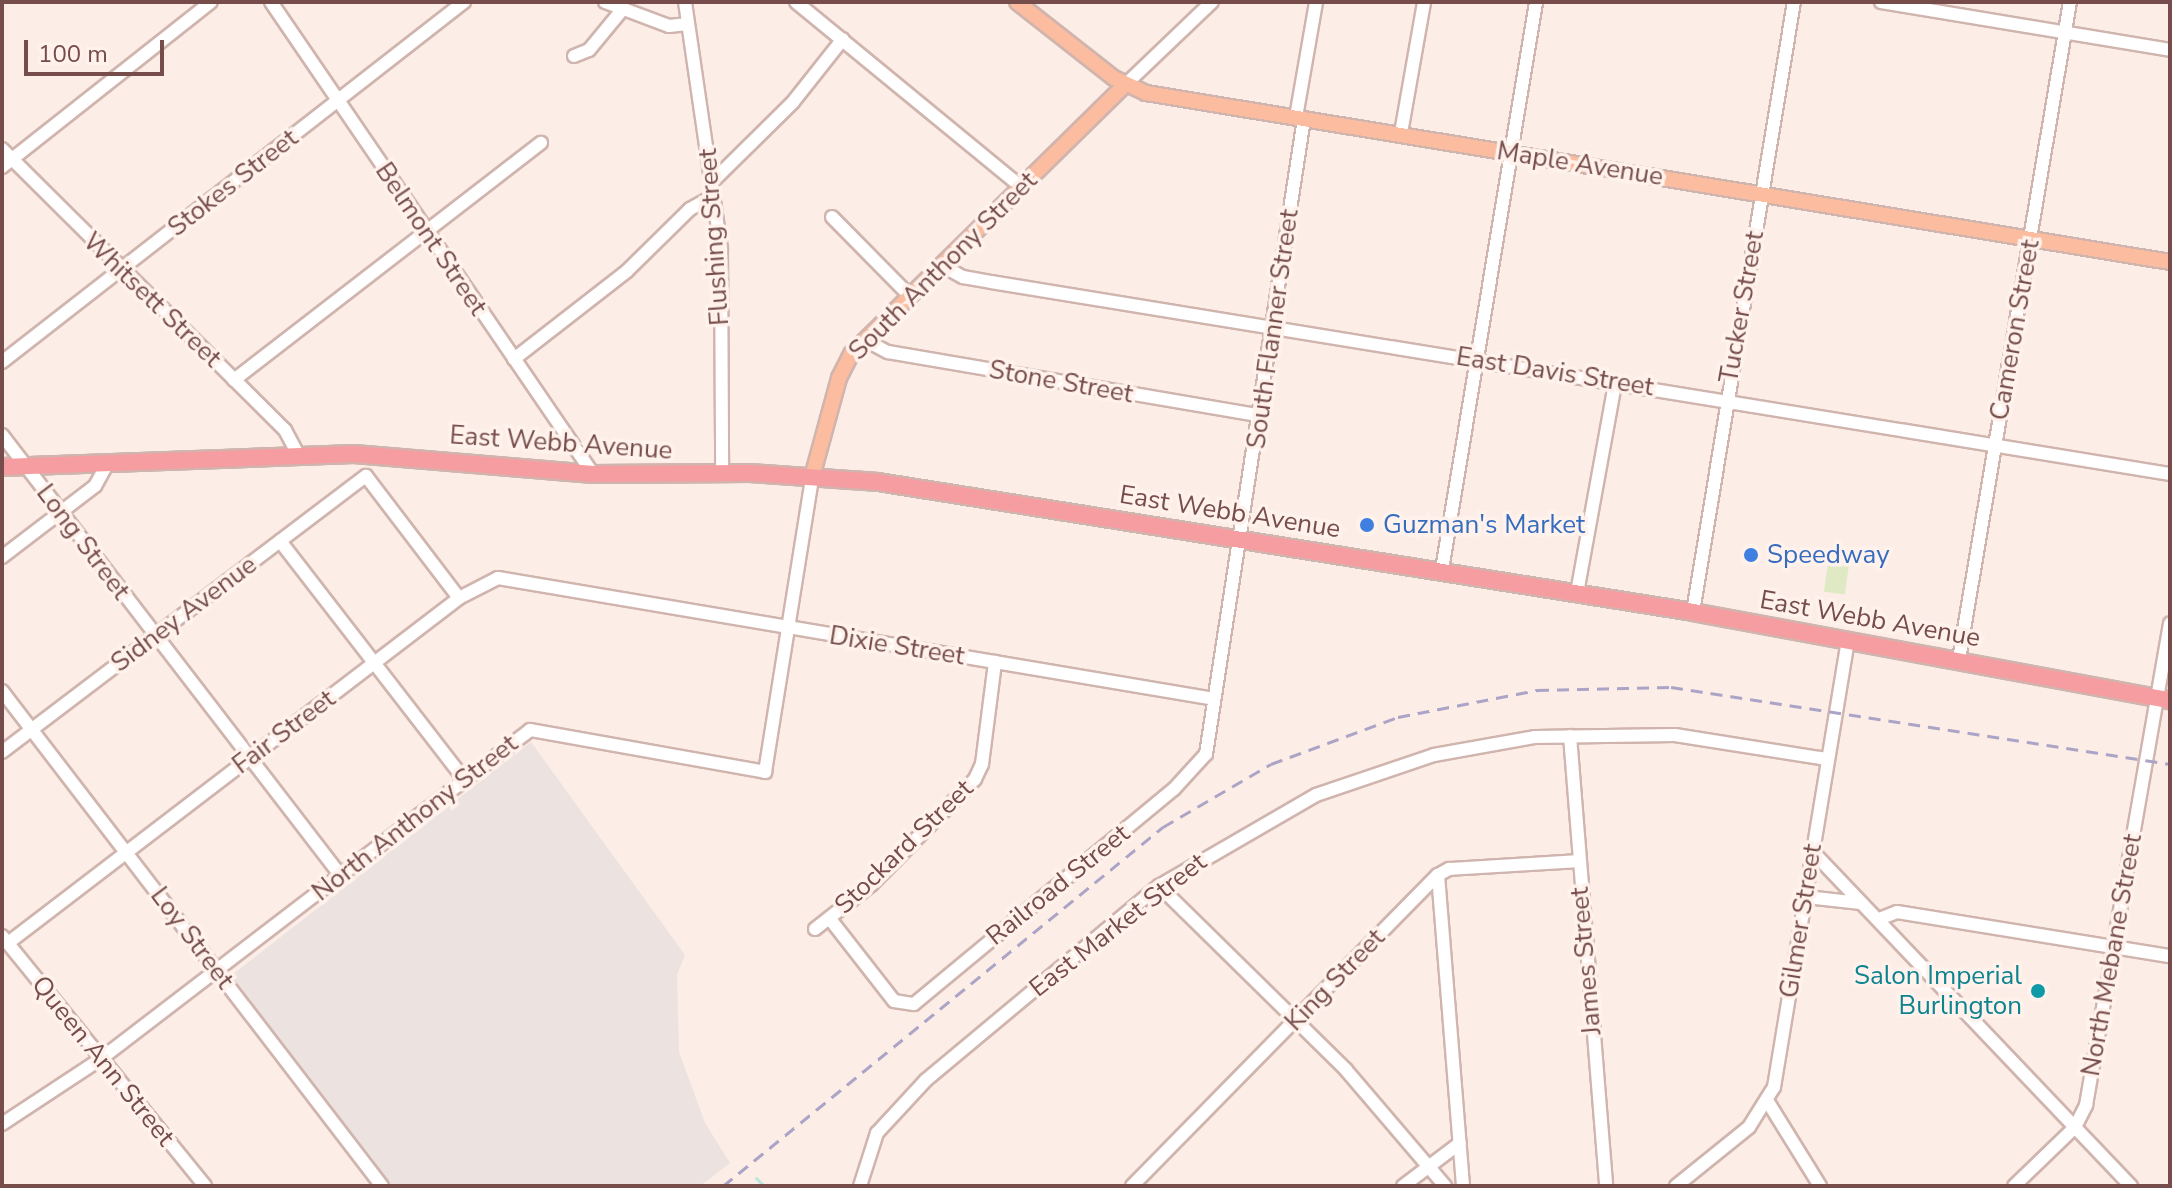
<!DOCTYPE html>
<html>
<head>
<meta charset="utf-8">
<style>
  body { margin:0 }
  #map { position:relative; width:2172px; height:1188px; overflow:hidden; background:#fcede6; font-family:"Nunito Sans",sans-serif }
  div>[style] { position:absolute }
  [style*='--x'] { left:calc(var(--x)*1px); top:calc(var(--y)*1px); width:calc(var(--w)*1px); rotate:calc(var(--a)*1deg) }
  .industrial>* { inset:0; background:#ece2e0 }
  .green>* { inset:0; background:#dfeac4; transform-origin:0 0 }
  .stream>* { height:3px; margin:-1.5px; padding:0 1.5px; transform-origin:1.5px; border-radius:1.5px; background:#bae6df }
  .roads { filter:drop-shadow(2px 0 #d0b4ae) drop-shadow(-2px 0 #d0b4ae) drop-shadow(0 2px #d0b4ae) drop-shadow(0 -2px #d0b4ae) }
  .minor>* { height:12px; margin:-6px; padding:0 6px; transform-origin:6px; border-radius:6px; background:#fff }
  .major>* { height:14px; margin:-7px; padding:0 7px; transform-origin:7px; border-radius:7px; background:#fbbc9f }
  .highway>* { height:16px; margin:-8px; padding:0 8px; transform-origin:8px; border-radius:8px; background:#f69da1 }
  .rail>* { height:3px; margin-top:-1.5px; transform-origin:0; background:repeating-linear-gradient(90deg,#aca4c6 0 12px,transparent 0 20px) }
  .dots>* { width:22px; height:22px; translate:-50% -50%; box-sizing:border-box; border:4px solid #fff2ec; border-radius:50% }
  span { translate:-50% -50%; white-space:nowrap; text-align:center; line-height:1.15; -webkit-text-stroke:7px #fff2ec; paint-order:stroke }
  .street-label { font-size:26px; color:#764d4a }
  .shop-label { font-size:26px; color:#366cbe }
  .left { translate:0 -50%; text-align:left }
  .culture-label { font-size:26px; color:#0d838f }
  .right { translate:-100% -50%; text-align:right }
  .frame { position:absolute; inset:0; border:4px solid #764d4a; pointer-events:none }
  .scale { position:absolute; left:24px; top:40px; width:140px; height:36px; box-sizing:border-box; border:4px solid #764d4a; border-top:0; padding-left:10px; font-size:24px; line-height:28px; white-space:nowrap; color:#764d4a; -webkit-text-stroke:6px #fff2ec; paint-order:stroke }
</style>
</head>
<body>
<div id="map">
  <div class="industrial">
    <i style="clip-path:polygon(531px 742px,685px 955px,677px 975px,679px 1052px,705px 1123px,730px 1163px,700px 1186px,371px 1186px,219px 985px)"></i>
  </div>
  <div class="green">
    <i style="left:1829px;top:556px;width:21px;height:36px;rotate:8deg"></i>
  </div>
  <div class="stream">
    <i style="--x:756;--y:1178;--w:11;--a:45"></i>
  </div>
  <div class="roads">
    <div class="minor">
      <i style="--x:271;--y:2;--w:571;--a:55.7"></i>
      <i style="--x:605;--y:2;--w:68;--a:20.6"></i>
      <i style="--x:669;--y:26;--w:19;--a:-6"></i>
      <i style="--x:685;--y:2;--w:251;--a:81.7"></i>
      <i style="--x:721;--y:250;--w:223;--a:89.7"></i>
      <i style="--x:796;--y:2;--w:291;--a:39.4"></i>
      <i style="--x:1881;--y:2;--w:293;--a:9.4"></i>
      <i style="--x:574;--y:56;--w:16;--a:-22"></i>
      <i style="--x:589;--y:50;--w:52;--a:-50.5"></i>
      <i style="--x:1125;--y:85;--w:120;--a:-43.7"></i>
      <i style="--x:1296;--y:117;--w:117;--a:-80.1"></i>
      <i style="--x:1401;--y:133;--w:133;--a:-80"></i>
      <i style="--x:2;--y:149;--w:399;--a:44.8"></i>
      <i style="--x:285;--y:430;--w:27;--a:62"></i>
      <i style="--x:2;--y:167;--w:266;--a:-38.3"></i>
      <i style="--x:713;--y:181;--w:112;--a:-44.6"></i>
      <i style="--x:793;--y:102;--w:80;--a:-51.6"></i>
      <i style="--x:832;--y:217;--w:111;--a:45.4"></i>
      <i style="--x:943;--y:266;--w:23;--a:29"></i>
      <i style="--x:963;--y:277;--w:28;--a:10"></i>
      <i style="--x:991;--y:282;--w:1195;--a:9.25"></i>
      <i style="--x:865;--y:340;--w:26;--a:28"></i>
      <i style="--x:888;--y:352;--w:378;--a:9.7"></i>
      <i style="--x:514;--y:359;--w:143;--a:-37.9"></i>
      <i style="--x:627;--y:271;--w:88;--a:-44.5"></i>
      <i style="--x:690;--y:209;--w:26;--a:-29"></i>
      <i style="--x:2;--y:362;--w:586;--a:-37.93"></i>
      <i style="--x:234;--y:380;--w:388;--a:-37.7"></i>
      <i style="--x:2;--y:435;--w:556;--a:52.45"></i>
      <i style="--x:366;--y:476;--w:153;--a:52.7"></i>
      <i style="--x:280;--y:541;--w:301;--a:52.3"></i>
      <i style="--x:2;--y:557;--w:117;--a:-37.4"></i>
      <i style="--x:95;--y:486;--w:25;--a:-61"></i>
      <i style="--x:1442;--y:570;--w:576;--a:-80.6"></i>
      <i style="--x:1577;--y:593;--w:213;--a:-79.7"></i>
      <i style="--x:1693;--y:612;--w:618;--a:-80.6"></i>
      <i style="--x:1959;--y:659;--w:666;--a:-80.41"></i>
      <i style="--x:2;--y:691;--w:624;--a:52.49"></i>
      <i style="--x:1570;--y:736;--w:451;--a:85.4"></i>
      <i style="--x:2;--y:752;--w:457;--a:-37.2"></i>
      <i style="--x:1812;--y:851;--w:463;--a:46.4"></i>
      <i style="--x:1438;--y:875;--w:312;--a:85.4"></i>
      <i style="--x:1159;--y:886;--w:262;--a:44.5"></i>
      <i style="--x:1346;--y:1070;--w:153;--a:49.5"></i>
      <i style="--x:1806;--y:897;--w:55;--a:6.2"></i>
      <i style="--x:830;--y:919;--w:104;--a:52"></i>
      <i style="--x:894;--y:1001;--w:20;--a:9"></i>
      <i style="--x:914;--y:1004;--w:337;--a:-39.6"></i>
      <i style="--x:1174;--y:789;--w:47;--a:-47.6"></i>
      <i style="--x:1206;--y:754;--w:643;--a:-81.23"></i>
      <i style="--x:1879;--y:919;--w:19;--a:-21"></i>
      <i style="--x:1897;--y:912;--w:277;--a:9.2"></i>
      <i style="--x:815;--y:929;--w:71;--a:-38.2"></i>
      <i style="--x:871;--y:885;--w:148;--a:-45.5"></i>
      <i style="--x:975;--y:779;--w:17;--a:-65"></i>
      <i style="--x:982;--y:764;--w:103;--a:-82.7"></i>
      <i style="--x:2;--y:936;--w:322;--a:50.9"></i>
      <i style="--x:8;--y:943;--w:568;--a:-37.41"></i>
      <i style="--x:459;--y:598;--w:44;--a:-27.1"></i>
      <i style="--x:498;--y:578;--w:726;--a:9.59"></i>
      <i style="--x:1768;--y:1102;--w:99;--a:58.2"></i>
      <i style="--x:2;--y:1124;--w:120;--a:-33.4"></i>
      <i style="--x:102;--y:1058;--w:539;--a:-37.46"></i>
      <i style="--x:530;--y:730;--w:239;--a:10.1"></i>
      <i style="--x:765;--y:772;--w:299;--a:-80.9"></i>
      <i style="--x:860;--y:1186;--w:56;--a:-72.2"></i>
      <i style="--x:877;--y:1133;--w:72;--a:-47.2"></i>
      <i style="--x:926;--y:1080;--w:303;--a:-39.8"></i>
      <i style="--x:1159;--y:886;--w:181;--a:-30.1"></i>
      <i style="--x:1316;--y:795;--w:125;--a:-18.7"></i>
      <i style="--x:1434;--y:755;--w:103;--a:-10.1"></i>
      <i style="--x:1535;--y:737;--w:140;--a:-0.8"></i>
      <i style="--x:1675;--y:735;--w:153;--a:9"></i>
      <i style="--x:1132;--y:1186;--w:436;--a:-45.5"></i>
      <i style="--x:1438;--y:875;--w:13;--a:-29"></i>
      <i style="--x:1449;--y:869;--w:129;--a:-3.5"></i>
      <i style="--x:1403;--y:1186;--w:71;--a:-37"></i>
      <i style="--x:1676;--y:1186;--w:94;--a:-38.9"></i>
      <i style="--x:1749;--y:1127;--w:47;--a:-58"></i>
      <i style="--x:1774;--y:1087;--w:452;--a:-80.6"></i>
      <i style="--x:2014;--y:1186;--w:85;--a:-44"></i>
      <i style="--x:2075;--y:1127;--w:25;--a:-63"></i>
      <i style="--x:2086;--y:1105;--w:489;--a:-80.1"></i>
    </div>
    <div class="major">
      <i style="--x:1017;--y:2;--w:123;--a:38.1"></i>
      <i style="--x:1114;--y:78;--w:35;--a:25"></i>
      <i style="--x:1146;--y:93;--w:1038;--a:9.37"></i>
      <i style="--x:812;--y:477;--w:103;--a:-74.7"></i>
      <i style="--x:839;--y:378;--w:28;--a:-63"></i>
      <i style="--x:852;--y:353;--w:383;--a:-44.5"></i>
    </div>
    <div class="highway">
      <i style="--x:2;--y:467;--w:352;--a:-2.1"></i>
      <i style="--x:354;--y:454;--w:240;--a:4.8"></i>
      <i style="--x:593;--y:474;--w:157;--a:-0.4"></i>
      <i style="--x:750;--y:473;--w:128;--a:4"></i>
      <i style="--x:878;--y:482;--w:825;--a:9.06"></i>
      <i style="--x:1693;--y:612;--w:485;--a:10.5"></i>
    </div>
  </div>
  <div class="rail">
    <i style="--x:723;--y:1186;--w:568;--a:-39.21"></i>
    <i style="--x:1163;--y:827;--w:125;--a:-30.3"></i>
    <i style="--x:1271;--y:764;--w:135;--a:-20.3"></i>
    <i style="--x:1398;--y:717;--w:142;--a:-11"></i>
    <i style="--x:1537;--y:690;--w:134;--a:-1.3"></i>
    <i style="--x:1671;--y:687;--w:505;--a:8.77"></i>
  </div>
  <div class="dots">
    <i style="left:1367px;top:525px;background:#3f7fe0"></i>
    <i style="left:1751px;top:555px;background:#3f7fe0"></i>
    <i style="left:2038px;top:991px;background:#0f9aa8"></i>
  </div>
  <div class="street-label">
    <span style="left:1580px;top:164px;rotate:9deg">Maple Avenue</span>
    <span style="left:233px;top:183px;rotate:-38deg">Stokes Street</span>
    <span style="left:714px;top:237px;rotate:-94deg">Flushing Street</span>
    <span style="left:431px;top:239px;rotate:56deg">Belmont Street</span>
    <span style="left:943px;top:266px;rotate:-45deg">South Anthony Street</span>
    <span style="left:152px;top:300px;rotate:44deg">Whitsett Street</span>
    <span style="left:1742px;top:307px;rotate:-80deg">Tucker Street</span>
    <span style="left:1273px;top:329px;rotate:-82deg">South Flanner Street</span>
    <span style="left:2015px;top:330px;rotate:-80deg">Cameron Street</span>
    <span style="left:1555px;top:372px;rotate:9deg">East Davis Street</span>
    <span style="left:1061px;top:382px;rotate:10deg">Stone Street</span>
    <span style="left:561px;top:443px;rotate:4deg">East Webb Avenue</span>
    <span style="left:1230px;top:512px;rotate:9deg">East Webb Avenue</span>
    <span style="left:83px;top:542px;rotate:53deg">Long Street</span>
    <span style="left:184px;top:614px;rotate:-37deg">Sidney Avenue</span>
    <span style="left:1870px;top:619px;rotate:10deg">East Webb Avenue</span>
    <span style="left:897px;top:646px;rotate:9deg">Dixie Street</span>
    <span style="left:284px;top:732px;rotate:-37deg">Fair Street</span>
    <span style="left:415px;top:818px;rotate:-38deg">North Anthony Street</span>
    <span style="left:904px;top:847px;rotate:-44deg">Stockard Street</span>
    <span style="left:1058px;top:885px;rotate:-39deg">Railroad Street</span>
    <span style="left:1801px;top:921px;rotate:-81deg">Gilmer Street</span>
    <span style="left:1118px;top:925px;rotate:-38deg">East Market Street</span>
    <span style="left:192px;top:938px;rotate:53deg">Loy Street</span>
    <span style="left:2112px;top:955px;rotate:-80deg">North Mebane Street</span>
    <span style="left:1586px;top:961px;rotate:-95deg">James Street</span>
    <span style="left:1335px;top:980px;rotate:-46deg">King Street</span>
    <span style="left:103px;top:1061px;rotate:51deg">Queen Ann Street</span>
  </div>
  <div class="shop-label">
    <span class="left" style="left:1383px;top:525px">Guzman's Market</span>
    <span class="left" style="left:1767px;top:555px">Speedway</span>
  </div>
  <div class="culture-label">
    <span class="right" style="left:2022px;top:991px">Salon Imperial<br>Burlington</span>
  </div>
  <div class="frame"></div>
  <div class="scale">100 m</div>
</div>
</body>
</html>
